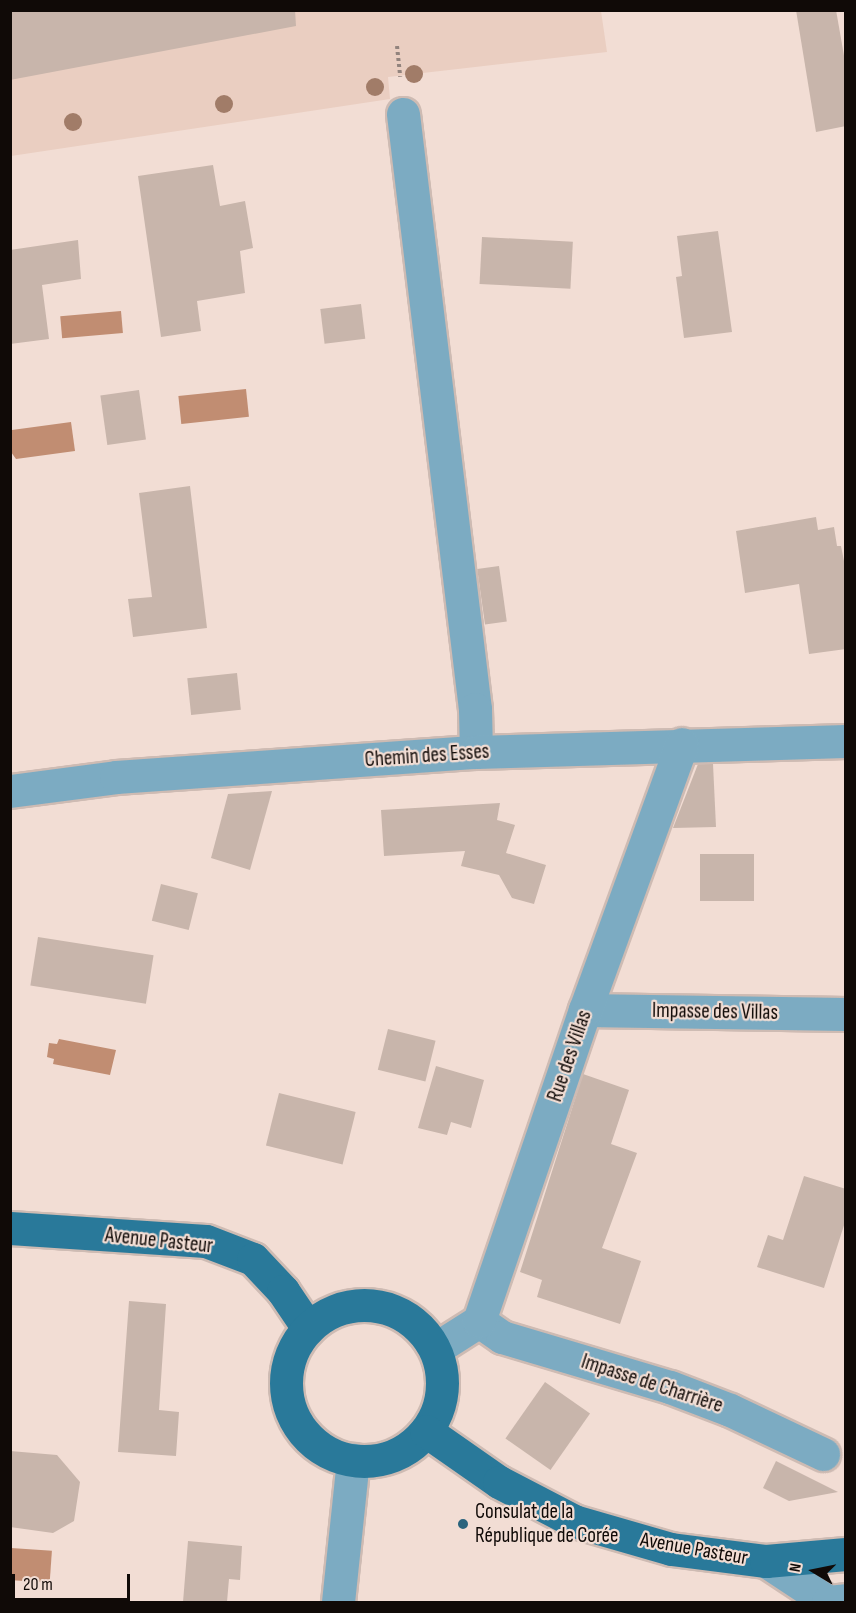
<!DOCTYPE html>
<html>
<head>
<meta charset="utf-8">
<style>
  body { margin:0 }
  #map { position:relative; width:856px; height:1613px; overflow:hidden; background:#f2ddd4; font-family:"Sofia Sans Condensed",sans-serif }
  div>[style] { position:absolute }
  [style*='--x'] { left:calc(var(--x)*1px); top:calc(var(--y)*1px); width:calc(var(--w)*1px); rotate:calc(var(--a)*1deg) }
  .built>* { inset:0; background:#eacec1 }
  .water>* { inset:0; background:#c18d72; transform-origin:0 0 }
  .building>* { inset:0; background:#c8b5ab; transform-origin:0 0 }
  .path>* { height:4px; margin-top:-2px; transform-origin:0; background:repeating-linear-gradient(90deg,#92837d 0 3px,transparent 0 6px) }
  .roads { filter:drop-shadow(2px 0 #cebbb3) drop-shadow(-2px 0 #cebbb3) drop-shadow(0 2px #cebbb3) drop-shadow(0 -2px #cebbb3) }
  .minor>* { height:33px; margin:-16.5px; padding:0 16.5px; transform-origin:16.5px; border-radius:16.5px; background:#7cabc2 }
  .major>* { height:33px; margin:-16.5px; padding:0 16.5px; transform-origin:16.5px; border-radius:16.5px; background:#29799a }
  .major>.ring { margin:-16.5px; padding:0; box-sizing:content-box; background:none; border:33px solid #29799a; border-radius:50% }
  .trees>* { width:18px; height:18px; margin:-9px; border-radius:50%; background:#a17c68 }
  .dots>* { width:16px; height:16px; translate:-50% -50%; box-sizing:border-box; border:3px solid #f2ddd4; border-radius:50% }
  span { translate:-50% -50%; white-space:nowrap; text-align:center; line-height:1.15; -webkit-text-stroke:4.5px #f2ddd4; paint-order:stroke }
  .street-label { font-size:21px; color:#100a07 }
  .poi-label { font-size:21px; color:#100a07 }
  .left { translate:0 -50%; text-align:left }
  .frame { position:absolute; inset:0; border:12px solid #100a07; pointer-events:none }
  .north { position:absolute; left:784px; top:1541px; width:60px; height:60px; -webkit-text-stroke:4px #f2ddd4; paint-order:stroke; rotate:280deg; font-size:16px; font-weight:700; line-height:24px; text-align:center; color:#100a07 }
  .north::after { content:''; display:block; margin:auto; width:21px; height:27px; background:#100a07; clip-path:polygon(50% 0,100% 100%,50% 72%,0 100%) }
  .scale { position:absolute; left:12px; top:1574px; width:118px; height:27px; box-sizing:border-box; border:3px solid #100a07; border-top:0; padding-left:8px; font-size:18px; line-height:21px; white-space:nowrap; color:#100a07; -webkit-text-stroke:4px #f2ddd4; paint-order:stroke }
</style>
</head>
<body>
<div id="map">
  <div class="built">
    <i style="clip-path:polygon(10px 11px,601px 11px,607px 52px,388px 77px,390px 99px,11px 156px)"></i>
  </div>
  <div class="water">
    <i style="left:121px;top:311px;width:22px;height:61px;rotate:85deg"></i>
    <i style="left:246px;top:389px;width:28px;height:68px;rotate:84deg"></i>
    <i style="clip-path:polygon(71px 422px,75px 451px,16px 459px,11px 452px,12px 430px)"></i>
    <i style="clip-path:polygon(59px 1039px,116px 1050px,110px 1075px,53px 1064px,54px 1059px,47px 1057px,49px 1043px,57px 1044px)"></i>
    <i style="left:11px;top:1548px;width:41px;height:32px;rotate:4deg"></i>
  </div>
  <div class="building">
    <i style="clip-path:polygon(10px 10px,295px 10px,296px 26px,10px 80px)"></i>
    <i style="clip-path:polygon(796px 10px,836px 10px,846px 67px,846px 126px,816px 132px)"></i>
    <i style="clip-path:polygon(213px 165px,220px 206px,245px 201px,253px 248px,240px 251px,245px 293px,197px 301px,201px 331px,161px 337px,138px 176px)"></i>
    <i style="clip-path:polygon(718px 231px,732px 332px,684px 338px,676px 277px,682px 276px,677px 236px)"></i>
    <i style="left:482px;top:237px;width:91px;height:47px;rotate:3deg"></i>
    <i style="clip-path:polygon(78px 240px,81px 279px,42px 285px,49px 339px,10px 344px,10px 250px)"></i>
    <i style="left:361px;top:304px;width:35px;height:41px;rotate:83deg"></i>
    <i style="left:139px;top:390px;width:50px;height:39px;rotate:82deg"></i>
    <i style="clip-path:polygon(190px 486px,207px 628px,133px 637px,128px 599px,152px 597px,139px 493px)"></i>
    <i style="clip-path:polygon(816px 517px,818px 530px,834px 527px,837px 546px,841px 546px,846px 571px,846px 649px,809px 654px,799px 584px,745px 593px,736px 531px)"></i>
    <i style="left:499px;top:566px;width:56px;height:22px;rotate:82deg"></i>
    <i style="left:237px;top:673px;width:37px;height:50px;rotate:84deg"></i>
    <i style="clip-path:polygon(698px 764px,713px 764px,716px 827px,673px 828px)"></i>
    <i style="clip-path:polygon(272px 791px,250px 870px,211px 858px,228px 794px)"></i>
    <i style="clip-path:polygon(500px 803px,497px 820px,515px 825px,506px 853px,546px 865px,534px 904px,512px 898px,499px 875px,461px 866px,465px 851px,384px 856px,381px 810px)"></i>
    <i style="left:700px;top:854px;width:54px;height:47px"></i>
    <i style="left:161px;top:884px;width:38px;height:38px;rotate:14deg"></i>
    <i style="left:38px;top:937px;width:117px;height:49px;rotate:9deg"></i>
    <i style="left:388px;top:1029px;width:49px;height:42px;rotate:14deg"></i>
    <i style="clip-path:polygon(436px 1066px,484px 1080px,471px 1128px,451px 1122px,447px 1135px,418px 1128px)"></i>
    <i style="clip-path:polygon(583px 1074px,629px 1090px,611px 1144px,637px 1153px,602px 1248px,641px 1261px,620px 1324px,537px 1297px,542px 1280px,520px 1272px)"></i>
    <i style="left:279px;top:1093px;width:79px;height:54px;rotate:14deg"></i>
    <i style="clip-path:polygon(804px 1176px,846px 1189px,846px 1219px,824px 1288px,757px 1267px,768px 1235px,783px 1240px)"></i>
    <i style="clip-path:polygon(129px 1301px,166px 1304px,159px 1410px,179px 1412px,176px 1456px,118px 1452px)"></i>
    <i style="left:545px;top:1382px;width:55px;height:69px;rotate:35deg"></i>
    <i style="clip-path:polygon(10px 1451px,57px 1455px,80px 1482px,74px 1521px,53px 1533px,10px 1527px)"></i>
    <i style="clip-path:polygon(776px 1461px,838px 1492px,789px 1501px,763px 1488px)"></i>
    <i style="clip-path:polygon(188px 1541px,242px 1546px,240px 1580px,229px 1579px,227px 1602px,183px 1602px)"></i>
  </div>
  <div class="path">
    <i style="--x:397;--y:46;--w:31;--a:84"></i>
  </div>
  <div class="roads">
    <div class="minor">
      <i style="--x:403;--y:114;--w:599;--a:83.1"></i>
      <i style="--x:475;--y:709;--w:43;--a:88.7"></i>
      <i style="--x:10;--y:791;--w:107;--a:-7.5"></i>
      <i style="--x:116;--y:777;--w:361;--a:-4"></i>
      <i style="--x:476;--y:752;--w:370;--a:-1.7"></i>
      <i style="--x:585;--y:1010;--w:261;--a:0.9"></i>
      <i style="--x:479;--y:1321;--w:28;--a:35"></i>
      <i style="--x:502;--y:1337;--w:175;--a:16.6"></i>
      <i style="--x:670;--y:1387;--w:64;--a:21"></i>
      <i style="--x:730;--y:1410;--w:103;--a:25.3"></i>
      <i style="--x:435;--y:1349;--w:52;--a:-32.5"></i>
      <i style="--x:479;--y:1321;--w:329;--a:-71.2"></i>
      <i style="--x:585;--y:1010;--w:283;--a:-70"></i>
      <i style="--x:766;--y:1561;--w:74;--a:33.5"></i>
      <i style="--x:828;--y:1602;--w:18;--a:-6"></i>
      <i style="--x:338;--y:1602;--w:143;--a:-84"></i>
    </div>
    <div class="major">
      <i style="--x:10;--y:1228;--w:196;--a:3.8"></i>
      <i style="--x:206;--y:1241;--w:50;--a:21"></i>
      <i style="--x:253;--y:1259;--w:44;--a:46.8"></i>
      <i style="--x:283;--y:1291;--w:45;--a:56"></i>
      <i class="ring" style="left:286px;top:1305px;width:123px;height:123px"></i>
      <i style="--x:426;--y:1431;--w:89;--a:34.9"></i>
      <i style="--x:499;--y:1482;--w:85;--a:27.5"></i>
      <i style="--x:574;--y:1521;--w:101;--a:16.1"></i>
      <i style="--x:671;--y:1549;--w:96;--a:7.2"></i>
      <i style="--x:766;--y:1561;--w:80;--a:-5"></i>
    </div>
  </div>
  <div class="trees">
    <i style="left:414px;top:74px"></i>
    <i style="left:375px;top:87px"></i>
    <i style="left:224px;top:104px"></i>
    <i style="left:73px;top:122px"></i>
  </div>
  <div class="dots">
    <i style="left:463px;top:1524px;background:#2b647d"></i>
  </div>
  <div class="street-label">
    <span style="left:427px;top:756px;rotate:-4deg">Chemin des Esses</span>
    <span style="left:715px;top:1012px;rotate:1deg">Impasse des Villas</span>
    <span style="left:570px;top:1056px;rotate:-71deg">Rue des Villas</span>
    <span style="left:159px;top:1241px;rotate:6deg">Avenue Pasteur</span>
    <span style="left:652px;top:1384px;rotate:18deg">Impasse de Charrière</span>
    <span style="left:694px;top:1549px;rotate:10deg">Avenue Pasteur</span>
  </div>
  <div class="poi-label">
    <span class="left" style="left:475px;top:1524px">Consulat de la<br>République de Corée</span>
  </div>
  <div class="frame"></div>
  <div class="north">N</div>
  <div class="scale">20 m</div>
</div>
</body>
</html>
